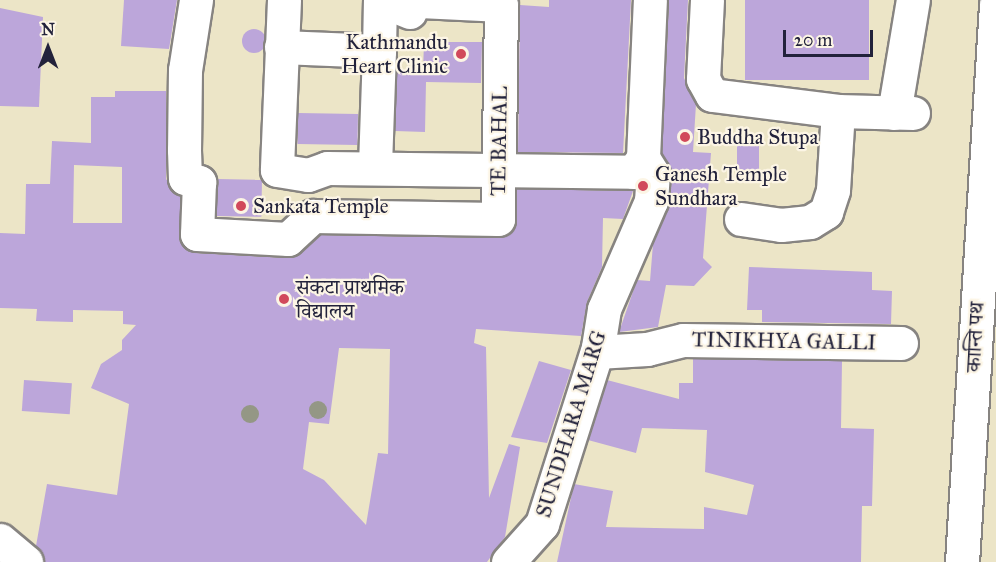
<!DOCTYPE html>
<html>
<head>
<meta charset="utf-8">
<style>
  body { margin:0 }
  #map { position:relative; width:996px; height:562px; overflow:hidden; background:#ece5c7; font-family:"IM FELL Great Primer","Noto Serif Devanagari",serif }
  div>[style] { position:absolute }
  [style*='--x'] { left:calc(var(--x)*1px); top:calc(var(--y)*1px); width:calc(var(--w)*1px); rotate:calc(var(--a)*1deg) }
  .building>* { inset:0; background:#bca6da; transform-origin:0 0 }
  .round { border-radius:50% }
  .roads { filter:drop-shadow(2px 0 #878481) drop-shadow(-2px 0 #878481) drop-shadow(0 2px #878481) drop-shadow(0 -2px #878481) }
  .minor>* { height:33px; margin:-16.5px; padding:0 16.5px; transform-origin:16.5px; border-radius:16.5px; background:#fff }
  .major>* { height:33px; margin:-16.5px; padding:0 16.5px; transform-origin:16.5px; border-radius:16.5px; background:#fff }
  .trees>* { width:18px; height:18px; margin:-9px; border-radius:50%; background:#949785 }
  .dots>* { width:16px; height:16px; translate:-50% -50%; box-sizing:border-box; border:3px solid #fcf5e5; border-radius:50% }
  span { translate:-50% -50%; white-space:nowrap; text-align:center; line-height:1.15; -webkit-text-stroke:4.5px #fcf5e5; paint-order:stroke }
  .poi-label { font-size:21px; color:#22223b }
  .right { translate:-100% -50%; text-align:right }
  .left { translate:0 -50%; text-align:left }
  .street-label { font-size:21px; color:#22223b }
  .north { position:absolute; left:18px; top:18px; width:60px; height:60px; -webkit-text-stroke:4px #fcf5e5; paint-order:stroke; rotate:0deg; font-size:16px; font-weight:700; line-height:24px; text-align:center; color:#22223b }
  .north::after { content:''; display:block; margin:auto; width:21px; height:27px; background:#22223b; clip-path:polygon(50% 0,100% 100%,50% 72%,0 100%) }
  .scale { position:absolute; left:783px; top:30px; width:90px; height:27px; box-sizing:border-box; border:3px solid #22223b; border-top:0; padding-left:8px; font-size:18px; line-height:21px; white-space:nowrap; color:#22223b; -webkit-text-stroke:4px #fcf5e5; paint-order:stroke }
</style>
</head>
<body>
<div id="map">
  <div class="building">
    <i style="clip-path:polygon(124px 0,177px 0,169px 49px,121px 46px)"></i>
    <i style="clip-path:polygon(549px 0,631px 0,623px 153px,518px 152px,520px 5px,549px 7px)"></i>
    <i style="clip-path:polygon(669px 0,688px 0,684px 78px,696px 104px,693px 152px,711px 153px,703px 258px,712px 267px,694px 286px,666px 285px,658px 327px,619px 332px,637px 280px,650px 281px,653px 244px,670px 202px,672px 175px,662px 153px)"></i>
    <i style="left:745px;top:0;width:124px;height:80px"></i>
    <i style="clip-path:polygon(0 8px,43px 17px,39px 107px,0 106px)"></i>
    <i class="round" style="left:242px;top:29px;width:24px;height:24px"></i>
    <i style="clip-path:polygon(424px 42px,482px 42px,481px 83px,426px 82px,425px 132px,395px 131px,397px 71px,423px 72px)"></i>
    <i style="clip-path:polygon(evenodd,115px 91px,166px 91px,166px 179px,180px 196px,180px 242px,195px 253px,287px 258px,320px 235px,498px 238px,514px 228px,517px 189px,633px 191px,623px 219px,603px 218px,602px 267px,587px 302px,581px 336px,476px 329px,474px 343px,486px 347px,489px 498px,509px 444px,520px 447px,505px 537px,487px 562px,44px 562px,36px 546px,47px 484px,117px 495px,129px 404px,91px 388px,101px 364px,122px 350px,122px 340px,136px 325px,123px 324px,123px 311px,73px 310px,73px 322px,36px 321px,37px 309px,0 308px,0 233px,25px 234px,26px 184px,50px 184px,52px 141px,91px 143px,91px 97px,115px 97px,115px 91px,74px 165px,122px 167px,122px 223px,73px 223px,74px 165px,115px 91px,339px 348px,390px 349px,388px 454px,378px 453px,366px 525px,324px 480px,303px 469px,309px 422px,329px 424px,339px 348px)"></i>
    <i style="left:298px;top:113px;width:60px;height:31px;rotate:1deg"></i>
    <i style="left:759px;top:145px;width:25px;height:22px;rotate:90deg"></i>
    <i style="left:217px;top:179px;width:45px;height:37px;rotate:1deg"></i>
    <i style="clip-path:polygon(749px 267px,872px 272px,872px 290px,892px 291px,891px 324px,762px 322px,762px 310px,747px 310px)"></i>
    <i style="clip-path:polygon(693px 359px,842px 361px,841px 428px,874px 429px,872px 506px,862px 506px,861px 562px,557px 562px,574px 484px,613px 491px,606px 527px,704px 529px,704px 507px,747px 515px,754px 485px,705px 472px,707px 430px,642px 428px,636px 453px,588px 440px,607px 380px,679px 399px,679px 383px,693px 383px)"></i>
    <i style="clip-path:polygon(539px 361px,571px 370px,547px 443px,511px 437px)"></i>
    <i style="left:24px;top:380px;width:48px;height:31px;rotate:4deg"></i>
  </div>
  <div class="roads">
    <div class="minor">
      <i style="--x:196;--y:0;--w:71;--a:98.9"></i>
      <i style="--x:185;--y:70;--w:80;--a:90.7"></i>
      <i style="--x:184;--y:150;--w:28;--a:88"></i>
      <i style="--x:185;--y:178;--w:15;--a:16"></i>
      <i style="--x:199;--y:182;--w:52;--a:92.2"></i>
      <i style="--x:197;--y:234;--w:91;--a:3.1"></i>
      <i style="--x:288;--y:239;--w:34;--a:-43"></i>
      <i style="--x:313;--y:216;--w:185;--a:0.9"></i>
      <i style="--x:498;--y:219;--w:214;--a:-89.2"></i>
      <i style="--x:501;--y:5;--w:101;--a:-177.2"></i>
      <i style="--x:284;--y:0;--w:170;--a:92.4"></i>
      <i style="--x:277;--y:170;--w:31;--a:9"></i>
      <i style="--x:308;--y:175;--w:20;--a:-20"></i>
      <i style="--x:327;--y:168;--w:306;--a:0.7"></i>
      <i style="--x:633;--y:172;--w:17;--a:-54"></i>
      <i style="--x:707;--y:0;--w:79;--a:92.9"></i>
      <i style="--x:703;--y:79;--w:18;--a:61"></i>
      <i style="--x:712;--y:95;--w:127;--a:7.2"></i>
      <i style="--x:838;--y:111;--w:75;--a:1.5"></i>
      <i style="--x:281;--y:47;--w:98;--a:2.3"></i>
      <i style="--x:379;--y:51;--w:117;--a:92"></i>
      <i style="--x:379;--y:51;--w:51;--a:-88.9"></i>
      <i style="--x:380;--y:0;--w:32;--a:22"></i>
      <i style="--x:894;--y:113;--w:115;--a:-80.5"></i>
      <i style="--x:741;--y:219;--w:40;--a:8.5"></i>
      <i style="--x:781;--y:225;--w:29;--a:-6"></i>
      <i style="--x:810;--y:222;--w:19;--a:-32"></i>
      <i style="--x:826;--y:212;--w:23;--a:-72"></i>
      <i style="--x:833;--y:190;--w:79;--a:-86.4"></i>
      <i style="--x:597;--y:352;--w:50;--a:-3.4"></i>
      <i style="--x:647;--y:349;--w:37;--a:-14"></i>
      <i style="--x:683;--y:340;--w:218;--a:0.8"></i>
      <i style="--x:0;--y:540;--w:34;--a:40"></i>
      <i style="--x:508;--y:562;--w:51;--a:-48.2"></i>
      <i style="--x:542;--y:524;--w:186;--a:-72.4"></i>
      <i style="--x:598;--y:347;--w:38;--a:-81"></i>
      <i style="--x:604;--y:309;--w:118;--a:-66.5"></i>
      <i style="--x:651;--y:201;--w:27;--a:-86"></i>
      <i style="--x:653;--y:174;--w:19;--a:-122"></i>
      <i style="--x:643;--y:158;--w:158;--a:-87.5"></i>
    </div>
    <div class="major">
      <i style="--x:962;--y:562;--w:558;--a:-86.51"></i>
    </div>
  </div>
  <div class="trees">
    <i style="left:318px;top:410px"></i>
    <i style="left:250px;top:414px"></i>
  </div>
  <div class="dots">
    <i style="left:461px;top:54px;background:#d1495b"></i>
    <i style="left:685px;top:137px;background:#d1495b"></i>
    <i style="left:643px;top:186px;background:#d1495b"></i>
    <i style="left:241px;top:206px;background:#d1495b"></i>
    <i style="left:284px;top:299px;background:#d1495b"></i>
  </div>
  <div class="poi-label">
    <span class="right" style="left:448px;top:54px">Kathmandu<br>Heart Clinic</span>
    <span class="left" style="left:697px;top:137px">Buddha Stupa</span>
    <span class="left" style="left:655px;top:186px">Ganesh Temple<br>Sundhara</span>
    <span class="left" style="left:253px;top:206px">Sankata Temple</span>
    <span class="left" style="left:296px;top:299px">संकटा प्राथमिक<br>विद्यालय</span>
  </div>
  <div class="street-label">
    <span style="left:499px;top:141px;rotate:-89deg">TE BAHAL</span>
    <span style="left:975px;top:337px;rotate:-87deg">कान्ति पथ</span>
    <span style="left:784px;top:341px;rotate:1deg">TINIKHYA GALLI</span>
    <span style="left:571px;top:424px;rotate:-73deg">SUNDHARA MARG</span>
  </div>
  <div class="north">N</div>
  <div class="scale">20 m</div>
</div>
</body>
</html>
